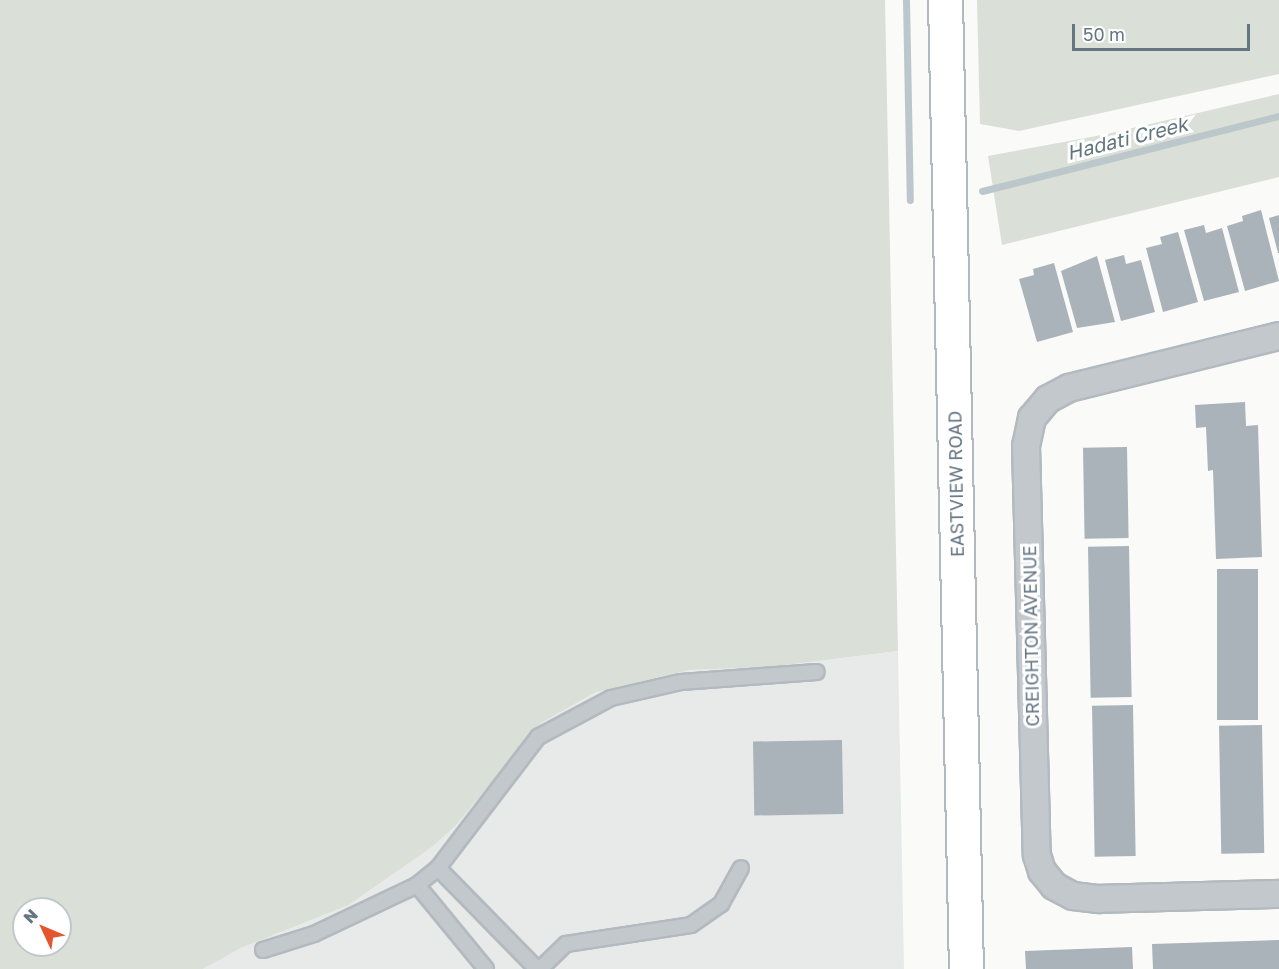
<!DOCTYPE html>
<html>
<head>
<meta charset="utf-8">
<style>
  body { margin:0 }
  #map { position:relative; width:1279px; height:969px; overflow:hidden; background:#fafaf8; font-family:"Golos Text",sans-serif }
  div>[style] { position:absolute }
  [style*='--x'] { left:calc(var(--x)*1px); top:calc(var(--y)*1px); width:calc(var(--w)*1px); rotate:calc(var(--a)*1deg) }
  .built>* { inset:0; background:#e8e9e9 }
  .green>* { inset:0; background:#dadfd7 }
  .stream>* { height:7px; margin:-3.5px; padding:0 3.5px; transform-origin:3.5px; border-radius:3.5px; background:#bbc7cb }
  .building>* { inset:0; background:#aab3b9; transform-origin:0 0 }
  .roads { filter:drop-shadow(2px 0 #b3babf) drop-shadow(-2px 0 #b3babf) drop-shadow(0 2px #b3babf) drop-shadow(0 -2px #b3babf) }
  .lane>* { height:14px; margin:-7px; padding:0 7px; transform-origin:7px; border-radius:7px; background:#c3c8cc }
  .street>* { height:26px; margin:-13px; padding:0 13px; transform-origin:13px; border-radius:13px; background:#c3c8cc }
  .secondary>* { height:33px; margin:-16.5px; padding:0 16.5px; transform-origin:16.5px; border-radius:16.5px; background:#fff }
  span { translate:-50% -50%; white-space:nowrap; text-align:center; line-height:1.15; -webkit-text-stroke:6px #fff; paint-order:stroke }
  .street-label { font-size:18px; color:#657683 }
  .water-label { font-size:20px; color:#60757c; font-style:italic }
  .north { position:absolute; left:12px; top:897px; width:60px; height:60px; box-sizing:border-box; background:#fff; border:2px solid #c1c8cd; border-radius:50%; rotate:314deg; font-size:16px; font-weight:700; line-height:24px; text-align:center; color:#657683 }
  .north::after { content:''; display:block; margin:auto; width:21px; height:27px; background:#e4572e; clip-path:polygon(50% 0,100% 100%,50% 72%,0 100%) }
  .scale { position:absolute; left:1072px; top:24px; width:178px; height:27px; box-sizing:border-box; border:3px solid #657683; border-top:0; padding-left:8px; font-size:18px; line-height:21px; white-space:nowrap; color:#657683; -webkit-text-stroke:4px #fff; paint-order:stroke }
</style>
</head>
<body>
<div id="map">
  <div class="built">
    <i style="clip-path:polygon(898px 651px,904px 969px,203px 969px,241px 948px,349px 905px,432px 847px,541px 723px,596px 692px,689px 670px,771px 667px)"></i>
  </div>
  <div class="green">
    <i style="clip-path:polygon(evenodd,0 0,885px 0,898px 651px,771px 667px,689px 670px,596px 692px,541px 723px,456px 825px,432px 847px,349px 905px,241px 948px,203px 969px,0 969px,0 0,24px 909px,60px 909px,60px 945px,24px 945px,24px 909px)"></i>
    <i style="clip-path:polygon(977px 0,1279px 0,1279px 74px,1019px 131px,980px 124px)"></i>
    <i style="clip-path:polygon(1279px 94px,1279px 177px,1002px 245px,988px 156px,1107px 134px)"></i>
  </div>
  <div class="stream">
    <i style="--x:906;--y:0;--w:200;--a:88.9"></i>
    <i style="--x:982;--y:191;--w:306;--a:-14.2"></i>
  </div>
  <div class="building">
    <i style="clip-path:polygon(1261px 210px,1279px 281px,1245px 291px,1227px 226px,1243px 221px,1242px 216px)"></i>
    <i style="clip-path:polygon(1279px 215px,1279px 253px,1278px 253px,1269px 218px)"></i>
    <i style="clip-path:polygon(1204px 225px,1206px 233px,1222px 228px,1239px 292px,1204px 301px,1184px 230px)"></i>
    <i style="clip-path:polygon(1178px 232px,1198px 302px,1163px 312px,1146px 248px,1162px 244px,1160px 237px)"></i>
    <i style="clip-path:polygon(1124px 255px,1126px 264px,1141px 260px,1155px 312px,1121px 321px,1105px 260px)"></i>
    <i style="clip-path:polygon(1097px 256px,1115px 322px,1077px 328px,1061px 271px)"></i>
    <i style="clip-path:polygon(1054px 263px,1073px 332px,1037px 342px,1019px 279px,1034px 275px,1033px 269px)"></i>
    <i style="clip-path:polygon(1245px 402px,1246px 426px,1258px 425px,1262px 557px,1216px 559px,1213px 470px,1208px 471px,1206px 427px,1196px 428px,1195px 405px)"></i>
    <i style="left:1127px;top:447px;width:91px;height:44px;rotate:89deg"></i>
    <i style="left:1129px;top:546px;width:151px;height:41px;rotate:89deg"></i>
    <i style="left:1217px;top:569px;width:41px;height:151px"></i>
    <i style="left:1133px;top:705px;width:151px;height:41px;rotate:89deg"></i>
    <i style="left:1262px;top:725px;width:128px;height:43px;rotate:89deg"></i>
    <i style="left:842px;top:740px;width:74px;height:89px;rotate:89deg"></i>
    <i style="clip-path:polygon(1279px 940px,1279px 969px,1153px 969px,1152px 944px)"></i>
    <i style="clip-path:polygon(1132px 947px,1133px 969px,1026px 969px,1025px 951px)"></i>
  </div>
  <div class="roads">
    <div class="lane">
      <i style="--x:438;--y:868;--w:141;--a:45.6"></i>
      <i style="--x:417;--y:885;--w:109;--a:50.6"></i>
      <i style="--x:263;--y:950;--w:53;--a:-17.4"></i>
      <i style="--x:314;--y:934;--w:114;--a:-25.4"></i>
      <i style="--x:417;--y:885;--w:27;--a:-39"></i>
      <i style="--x:438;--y:868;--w:165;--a:-52.6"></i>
      <i style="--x:538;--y:737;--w:83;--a:-28.1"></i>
      <i style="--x:611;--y:698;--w:72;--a:-12.9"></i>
      <i style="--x:681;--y:682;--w:136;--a:-4.2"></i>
      <i style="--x:540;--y:969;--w:36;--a:-44"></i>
      <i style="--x:566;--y:944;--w:126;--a:-8.6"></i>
      <i style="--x:691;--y:925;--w:37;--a:-35"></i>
      <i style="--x:721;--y:904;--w:41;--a:-60.9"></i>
    </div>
    <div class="street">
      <i style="--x:1279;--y:336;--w:216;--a:166.1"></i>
      <i style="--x:1069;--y:388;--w:24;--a:152"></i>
      <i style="--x:1048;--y:399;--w:25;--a:130"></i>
      <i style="--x:1032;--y:418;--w:29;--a:102"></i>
      <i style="--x:1026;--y:446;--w:409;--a:88.5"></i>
      <i style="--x:1037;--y:855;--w:17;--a:73"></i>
      <i style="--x:1042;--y:871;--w:19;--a:51"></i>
      <i style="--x:1054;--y:886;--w:21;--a:28"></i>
      <i style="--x:1073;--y:896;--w:26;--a:7"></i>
      <i style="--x:1099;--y:899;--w:180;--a:-1.6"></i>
    </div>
    <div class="secondary">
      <i style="--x:945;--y:0;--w:969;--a:88.76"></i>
    </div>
  </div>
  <div class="street-label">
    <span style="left:956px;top:484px;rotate:-91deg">EASTVIEW ROAD</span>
    <span style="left:1031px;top:636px;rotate:-91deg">CREIGHTON AVENUE</span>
  </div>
  <div class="water-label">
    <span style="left:1127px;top:138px;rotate:-14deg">Hadati Creek</span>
  </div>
  <div class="north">N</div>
  <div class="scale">50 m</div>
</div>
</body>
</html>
